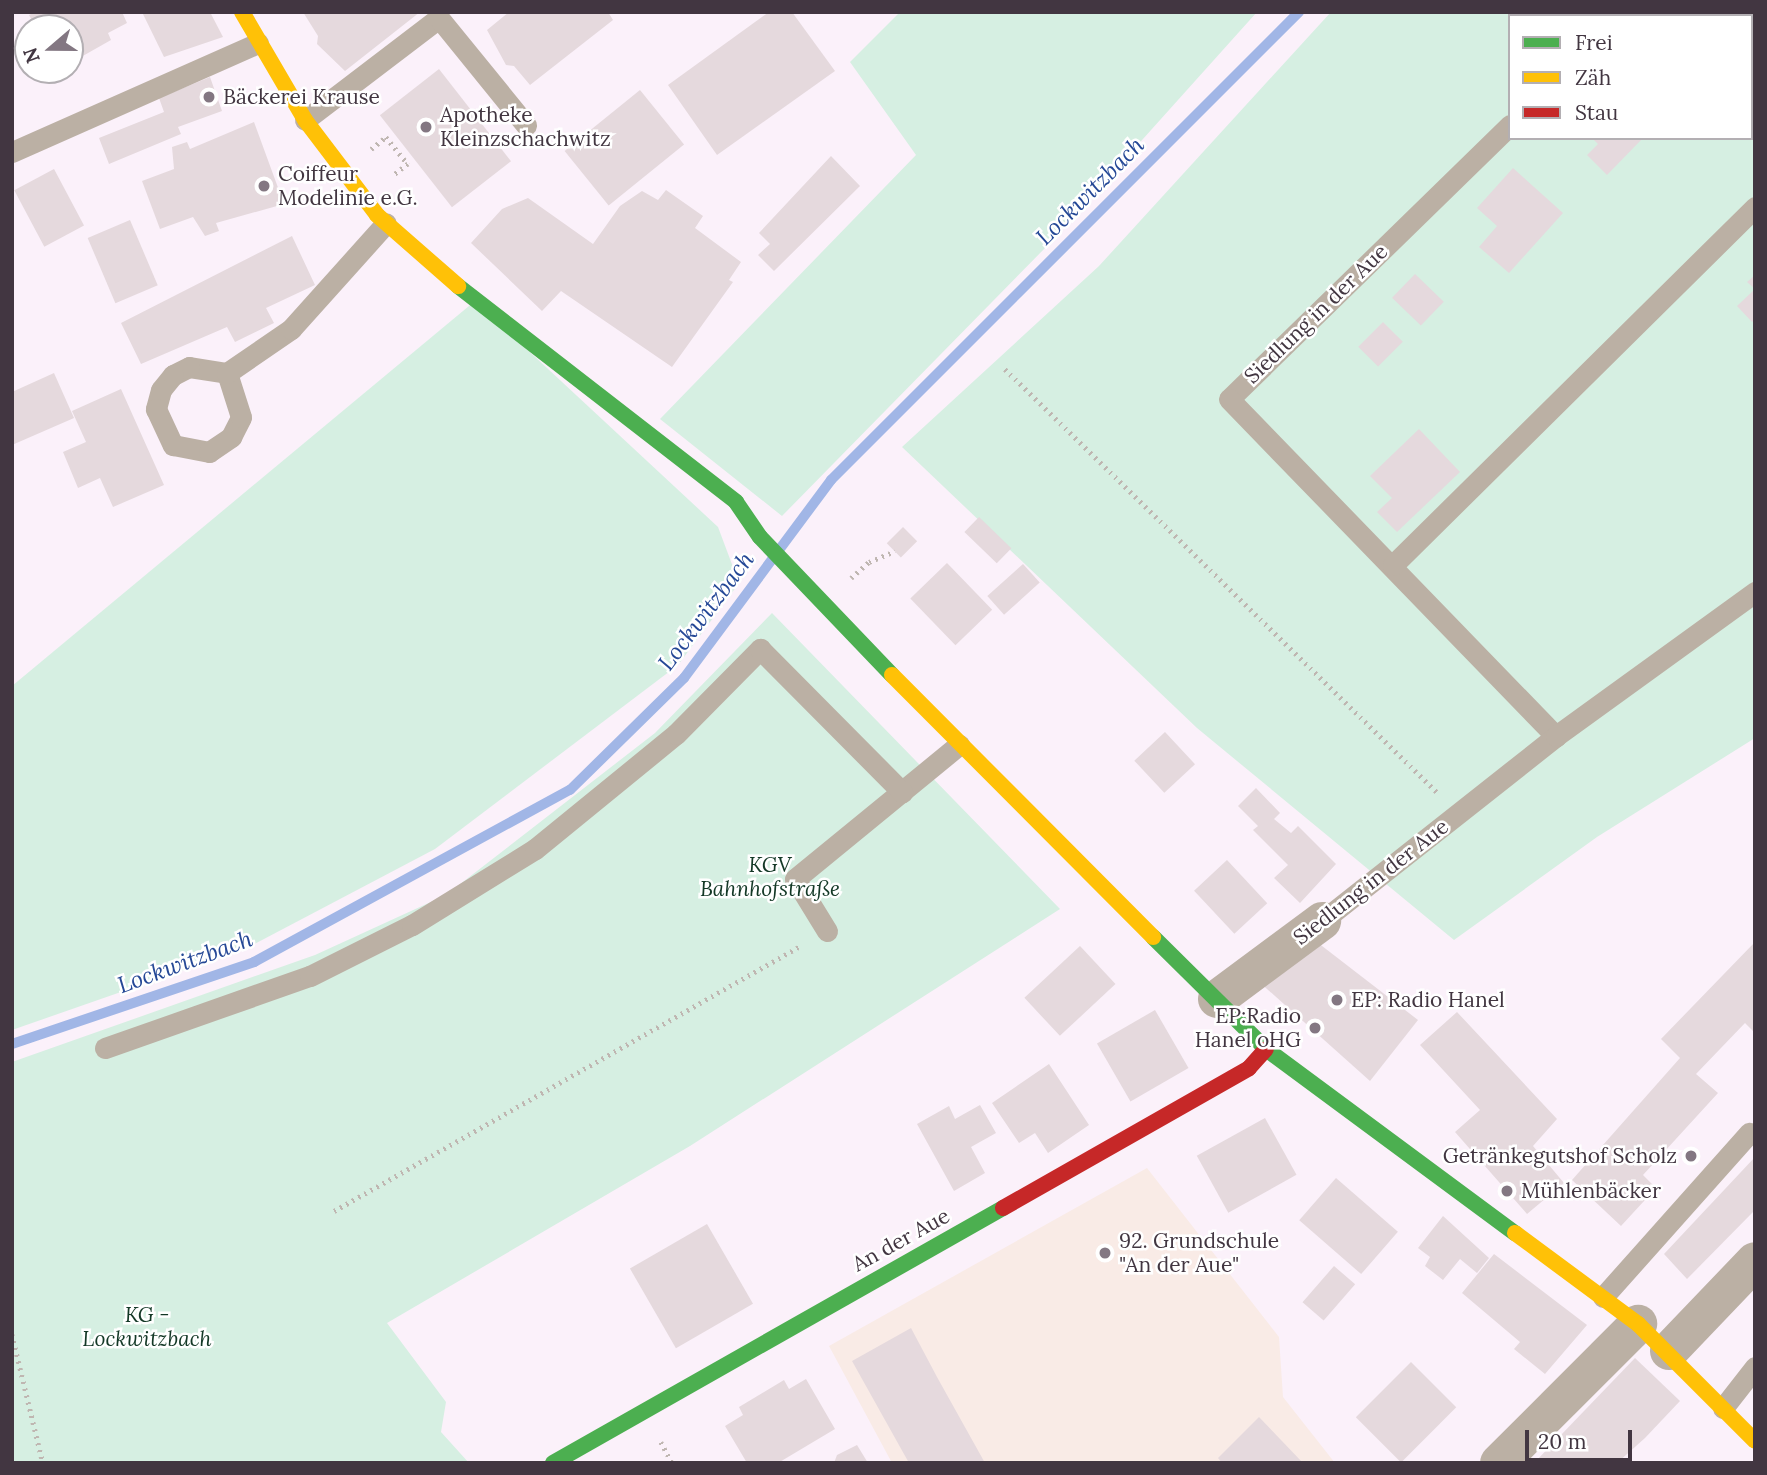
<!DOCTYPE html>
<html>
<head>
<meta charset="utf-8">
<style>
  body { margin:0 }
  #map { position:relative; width:1767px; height:1475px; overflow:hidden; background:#fbf1fa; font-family:Lora,serif }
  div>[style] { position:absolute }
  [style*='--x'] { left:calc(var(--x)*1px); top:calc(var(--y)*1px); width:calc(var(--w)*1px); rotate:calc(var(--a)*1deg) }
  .education>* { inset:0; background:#f9ebe6 }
  .green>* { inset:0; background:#d6efe2 }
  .stream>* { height:10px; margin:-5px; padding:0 5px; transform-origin:5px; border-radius:5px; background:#a1b6e6 }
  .building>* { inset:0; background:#e5d9dd; transform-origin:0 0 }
  .path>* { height:4.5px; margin-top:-2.25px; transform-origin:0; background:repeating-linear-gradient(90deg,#bfb6b1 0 2px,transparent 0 7px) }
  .lane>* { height:21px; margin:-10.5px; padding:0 10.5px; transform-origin:10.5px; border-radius:10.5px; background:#bbb0a4 }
  .street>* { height:38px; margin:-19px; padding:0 19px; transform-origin:19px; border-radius:19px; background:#bbb0a4 }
  .fast>* { height:16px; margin:-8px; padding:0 8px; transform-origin:8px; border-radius:8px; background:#4caf50 }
  .slow>* { height:16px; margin:-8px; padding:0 8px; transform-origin:8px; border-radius:8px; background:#ffc107 }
  .jam>* { height:16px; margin:-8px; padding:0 8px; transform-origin:8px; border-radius:8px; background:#c62828 }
  .dots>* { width:19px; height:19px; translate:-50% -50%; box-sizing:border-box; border:4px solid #fff; border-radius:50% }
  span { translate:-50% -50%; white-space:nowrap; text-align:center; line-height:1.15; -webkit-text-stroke:5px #fff; paint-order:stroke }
  .poi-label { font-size:21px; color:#423641 }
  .left { translate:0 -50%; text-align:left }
  .right { translate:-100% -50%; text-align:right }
  .street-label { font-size:21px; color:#423641 }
  .park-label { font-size:21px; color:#133826; font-style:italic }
  .water-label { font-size:23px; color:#254896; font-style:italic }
  .frame { position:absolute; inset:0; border:14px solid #423641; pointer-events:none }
  .legend { position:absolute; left:1508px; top:14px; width:245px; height:126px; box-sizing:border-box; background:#fff; border:2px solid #b3afb3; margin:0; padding:9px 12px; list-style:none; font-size:21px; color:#423641 }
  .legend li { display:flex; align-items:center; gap:14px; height:35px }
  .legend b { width:35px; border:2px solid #b3afb3 }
  .north { position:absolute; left:14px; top:14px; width:70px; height:70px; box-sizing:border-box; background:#fff; border:2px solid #b3afb3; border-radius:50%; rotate:250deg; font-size:19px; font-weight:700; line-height:28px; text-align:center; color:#423641 }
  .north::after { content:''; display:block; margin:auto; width:24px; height:32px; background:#837782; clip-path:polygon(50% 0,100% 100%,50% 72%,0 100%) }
  .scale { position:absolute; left:1525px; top:1430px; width:107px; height:32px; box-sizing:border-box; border:4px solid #423641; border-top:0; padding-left:9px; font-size:21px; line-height:24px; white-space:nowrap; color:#423641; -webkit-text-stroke:5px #fff; paint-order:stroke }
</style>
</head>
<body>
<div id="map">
  <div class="education">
    <i style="clip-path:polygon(1147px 1168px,1279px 1337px,1283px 1397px,1335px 1463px,892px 1463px,829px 1346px)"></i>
  </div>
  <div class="green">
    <i style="clip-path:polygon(900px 12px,1257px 12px,1046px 247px,782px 516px,660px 419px,916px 155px,850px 62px)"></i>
    <i style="clip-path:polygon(evenodd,1331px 12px,1755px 12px,1755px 738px,1597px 837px,1454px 940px,1197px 728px,902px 447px,1099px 266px,1331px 12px,1510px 16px,1751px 16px,1751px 138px,1510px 138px,1510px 16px)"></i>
    <i style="clip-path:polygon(475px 301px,718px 527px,739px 583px,678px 665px,435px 849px,247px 948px,12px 1030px,12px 686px)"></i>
    <i style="clip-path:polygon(772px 613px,1060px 909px,690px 1146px,387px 1323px,446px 1402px,441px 1432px,469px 1463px,12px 1463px,12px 1062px,315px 955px,446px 895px,655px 733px)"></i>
  </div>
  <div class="stream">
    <i style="--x:12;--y:1044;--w:256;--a:-18.7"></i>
    <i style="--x:254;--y:962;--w:360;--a:-28.6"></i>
    <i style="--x:570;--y:790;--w:160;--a:-44.5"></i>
    <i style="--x:684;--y:678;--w:247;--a:-53.4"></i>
    <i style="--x:831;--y:480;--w:662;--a:-45"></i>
  </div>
  <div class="building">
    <i style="clip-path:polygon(35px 12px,122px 12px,127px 23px,108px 33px,111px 40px,81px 57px,70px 44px,70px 28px,36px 28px,29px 15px)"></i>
    <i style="clip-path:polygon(142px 12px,210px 12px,223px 37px,164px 57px)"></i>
    <i style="clip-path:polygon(303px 12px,420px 12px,345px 71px,317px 44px,318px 36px)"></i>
    <i style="clip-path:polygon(509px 12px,608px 12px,613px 20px,530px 85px,514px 66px,506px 65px,487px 30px)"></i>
    <i style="clip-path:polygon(769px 12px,792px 12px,835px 71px,717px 155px,668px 85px)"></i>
    <i style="clip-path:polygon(1705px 12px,1738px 12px,1741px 16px,1702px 16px)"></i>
    <i style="left:439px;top:69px;width:117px;height:75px;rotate:52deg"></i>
    <i style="clip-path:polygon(210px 77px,222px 111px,178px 127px,181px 134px,109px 164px,99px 138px,164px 112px,159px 98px)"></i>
    <i style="left:640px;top:90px;width:70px;height:97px;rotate:51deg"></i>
    <i style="clip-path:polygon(254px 122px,284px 204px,216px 223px,219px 231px,205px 236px,193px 217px,160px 229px,142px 181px,174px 169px,172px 147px,187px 142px,190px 149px)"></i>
    <i style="clip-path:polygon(1592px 138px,1643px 138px,1607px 175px,1587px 155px,1598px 144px)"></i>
    <i style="clip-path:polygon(831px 156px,860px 186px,774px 271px,758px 255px,770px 244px,759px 233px)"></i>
    <i style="clip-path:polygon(1513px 168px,1563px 213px,1509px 273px,1479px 247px,1497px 226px,1477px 208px)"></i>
    <i style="left:54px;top:169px;width:64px;height:45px;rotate:62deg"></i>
    <i style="clip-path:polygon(666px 190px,703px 216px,695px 228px,741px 262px,729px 280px,733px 282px,672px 367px,561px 291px,542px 311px,471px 243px,502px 209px,528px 198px,593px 244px,620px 206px,642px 191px,658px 200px)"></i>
    <i style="left:130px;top:220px;width:71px;height:46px;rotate:67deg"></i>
    <i style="clip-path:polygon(292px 236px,315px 285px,266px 308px,274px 323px,235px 342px,227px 327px,141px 364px,121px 323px)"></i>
    <i style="left:1415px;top:274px;width:40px;height:33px;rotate:44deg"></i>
    <i style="clip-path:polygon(1755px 275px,1755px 319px,1752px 322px,1737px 306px,1755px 289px,1747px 282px)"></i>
    <i style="left:1383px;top:322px;width:28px;height:35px;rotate:45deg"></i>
    <i style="clip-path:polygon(54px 373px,74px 418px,12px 445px,12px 392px)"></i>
    <i style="clip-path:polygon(121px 389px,164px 485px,113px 507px,100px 478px,78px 488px,63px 452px,86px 442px,72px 411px)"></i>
    <i style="clip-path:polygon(1419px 429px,1460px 472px,1397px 532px,1377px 512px,1392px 498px,1370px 476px)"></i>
    <i style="left:979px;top:517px;width:45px;height:21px;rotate:44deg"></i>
    <i style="left:903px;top:527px;width:20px;height:23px;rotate:45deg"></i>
    <i style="left:947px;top:563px;width:65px;height:51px;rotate:46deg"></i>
    <i style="left:1023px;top:564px;width:25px;height:48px;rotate:48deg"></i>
    <i style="left:1165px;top:732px;width:44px;height:42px;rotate:47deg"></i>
    <i style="clip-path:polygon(1256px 788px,1280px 813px,1274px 819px,1291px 833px,1298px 826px,1336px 864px,1300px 903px,1274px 878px,1288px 865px,1253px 830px,1258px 826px,1238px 806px)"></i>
    <i style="left:1227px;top:860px;width:59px;height:45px;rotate:47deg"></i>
    <i style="clip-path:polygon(1313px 939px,1418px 1020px,1370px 1081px,1257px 980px)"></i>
    <i style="clip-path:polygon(1753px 944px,1755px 1033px,1745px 1023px,1696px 1074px,1718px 1093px,1643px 1175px,1656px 1188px,1621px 1226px,1572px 1180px,1680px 1058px,1661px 1039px)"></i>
    <i style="left:1080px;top:946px;width:52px;height:76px;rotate:47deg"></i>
    <i style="left:1155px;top:1010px;width:67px;height:67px;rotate:60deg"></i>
    <i style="clip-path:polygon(1457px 1012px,1557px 1119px,1533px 1146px,1564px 1183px,1527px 1214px,1455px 1132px,1480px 1110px,1420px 1045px)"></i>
    <i style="clip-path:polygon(1049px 1064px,1089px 1125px,1048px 1153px,1035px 1133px,1019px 1143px,992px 1103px)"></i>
    <i style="clip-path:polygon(980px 1105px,996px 1133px,971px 1147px,985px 1173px,954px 1191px,917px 1124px,949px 1106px,955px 1119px)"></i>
    <i style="left:1265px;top:1118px;width:65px;height:78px;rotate:61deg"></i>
    <i style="clip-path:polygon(1755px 1157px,1755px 1210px,1687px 1279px,1664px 1254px)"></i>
    <i style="left:1336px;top:1178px;width:82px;height:56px;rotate:41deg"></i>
    <i style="clip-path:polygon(1443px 1216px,1489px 1258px,1477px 1273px,1460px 1259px,1443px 1280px,1425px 1266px,1430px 1257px,1418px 1248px)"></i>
    <i style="left:707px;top:1224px;width:92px;height:89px;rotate:60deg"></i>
    <i style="clip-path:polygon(1494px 1254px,1587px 1325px,1545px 1374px,1514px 1349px,1520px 1342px,1462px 1293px)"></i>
    <i style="left:1334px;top:1266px;width:28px;height:48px;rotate:41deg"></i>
    <i style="clip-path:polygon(911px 1328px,937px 1377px,985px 1463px,909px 1463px,852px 1361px)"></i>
    <i style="clip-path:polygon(1635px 1358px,1680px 1401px,1645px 1438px,1617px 1463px,1534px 1463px)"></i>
    <i style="left:1411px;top:1362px;width:64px;height:78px;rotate:45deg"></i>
    <i style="clip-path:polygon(806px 1379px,835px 1429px,778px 1463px,747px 1463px,725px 1426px,743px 1415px,739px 1407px,784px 1380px,789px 1389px)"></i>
    <i style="clip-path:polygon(1259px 1417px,1303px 1463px,1222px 1463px,1218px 1458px)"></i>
    <i style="clip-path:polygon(857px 1445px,868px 1463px,834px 1463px,837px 1455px)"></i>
  </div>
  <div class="path">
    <i style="--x:371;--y:149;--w:19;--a:-39"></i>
    <i style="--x:386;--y:137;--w:35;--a:51"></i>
    <i style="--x:408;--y:164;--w:18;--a:142"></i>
    <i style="--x:1005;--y:369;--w:606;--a:44.4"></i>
    <i style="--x:851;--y:578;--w:24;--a:-42"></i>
    <i style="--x:869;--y:562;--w:28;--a:-23"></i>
    <i style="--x:334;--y:1211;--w:538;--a:-29.61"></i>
    <i style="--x:12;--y:1334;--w:133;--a:76.5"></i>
    <i style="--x:661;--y:1442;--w:24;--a:62"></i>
  </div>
  <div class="lane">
    <i style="--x:1618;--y:16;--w:6;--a:-45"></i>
    <i style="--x:305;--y:120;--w:168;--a:-37.3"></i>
    <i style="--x:439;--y:18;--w:138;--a:50.9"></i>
    <i style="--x:1510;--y:125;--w:392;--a:135.7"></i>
    <i style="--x:1229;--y:399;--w:470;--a:45.9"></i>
    <i style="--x:12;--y:152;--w:269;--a:-23.9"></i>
    <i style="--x:227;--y:373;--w:38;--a:-171"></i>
    <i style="--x:189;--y:367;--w:18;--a:153"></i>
    <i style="--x:173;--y:375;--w:19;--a:129"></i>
    <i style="--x:161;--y:390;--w:20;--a:105"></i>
    <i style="--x:156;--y:409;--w:40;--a:65"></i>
    <i style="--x:173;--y:445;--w:37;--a:11"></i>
    <i style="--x:209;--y:452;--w:27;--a:-34"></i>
    <i style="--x:231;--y:437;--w:22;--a:-63"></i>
    <i style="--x:241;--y:417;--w:46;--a:-107.7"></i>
    <i style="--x:227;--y:373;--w:78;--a:-34.5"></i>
    <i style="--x:291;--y:329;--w:142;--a:-48.1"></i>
    <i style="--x:1393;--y:565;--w:509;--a:-44.68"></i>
    <i style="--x:1322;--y:921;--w:298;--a:-38.3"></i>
    <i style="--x:1556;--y:736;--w:246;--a:-35.9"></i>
    <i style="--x:827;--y:931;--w:61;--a:-121.6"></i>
    <i style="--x:795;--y:879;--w:212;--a:-39.3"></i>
    <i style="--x:105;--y:1048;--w:217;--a:-19.4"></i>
    <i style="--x:310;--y:976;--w:114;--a:-26.6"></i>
    <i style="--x:412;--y:925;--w:145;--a:-31.7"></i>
    <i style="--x:535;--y:849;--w:182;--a:-39.2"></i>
    <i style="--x:676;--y:734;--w:120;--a:-45.3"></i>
    <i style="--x:760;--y:649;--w:202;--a:45.2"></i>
    <i style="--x:1603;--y:1297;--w:220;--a:-48.3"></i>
    <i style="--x:1723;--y:1408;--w:52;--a:-52"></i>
  </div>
  <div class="street">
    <i style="--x:1217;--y:999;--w:131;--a:-36.6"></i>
    <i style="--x:1669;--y:1351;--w:124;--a:-46.3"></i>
    <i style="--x:1499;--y:1463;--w:197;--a:-45"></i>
  </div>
  <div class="fast">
    <i style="--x:458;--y:286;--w:352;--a:37.8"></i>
    <i style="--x:736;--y:502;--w:42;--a:55.6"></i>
    <i style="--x:760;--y:537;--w:191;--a:46.3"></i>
    <i style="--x:1153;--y:937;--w:159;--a:44.7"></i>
    <i style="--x:1266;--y:1049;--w:310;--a:36.5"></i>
    <i style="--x:553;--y:1463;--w:517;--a:-29.54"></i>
  </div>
  <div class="slow">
    <i style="--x:242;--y:12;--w:125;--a:59.7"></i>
    <i style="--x:305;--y:120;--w:119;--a:52.8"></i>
    <i style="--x:377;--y:215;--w:108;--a:41.2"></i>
    <i style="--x:892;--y:675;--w:370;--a:45.1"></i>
    <i style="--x:1515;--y:1233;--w:153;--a:36.5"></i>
    <i style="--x:1638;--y:1324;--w:165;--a:45"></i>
  </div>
  <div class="jam">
    <i style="--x:1003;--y:1208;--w:283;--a:-29.6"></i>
    <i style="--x:1249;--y:1068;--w:25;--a:-48"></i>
  </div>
  <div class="dots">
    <i style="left:209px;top:97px;background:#837782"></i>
    <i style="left:426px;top:127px;background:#837782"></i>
    <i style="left:264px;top:186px;background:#837782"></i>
    <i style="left:1337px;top:1000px;background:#837782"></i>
    <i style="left:1315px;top:1028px;background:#837782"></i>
    <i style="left:1691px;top:1156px;background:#837782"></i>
    <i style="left:1507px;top:1191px;background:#837782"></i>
    <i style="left:1105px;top:1253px;background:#837782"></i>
  </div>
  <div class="poi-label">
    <span class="left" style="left:223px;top:97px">Bäckerei Krause</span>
    <span class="left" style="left:440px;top:127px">Apotheke<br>Kleinzschachwitz</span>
    <span class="left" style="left:278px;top:186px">Coiffeur<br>Modelinie e.G.</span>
    <span class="left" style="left:1351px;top:1000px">EP: Radio Hanel</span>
    <span class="right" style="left:1301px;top:1028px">EP:Radio<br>Hanel oHG</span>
    <span class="right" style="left:1677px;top:1156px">Getränkegutshof Scholz</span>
    <span class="left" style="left:1521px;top:1191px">Mühlenbäcker</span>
    <span class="left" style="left:1119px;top:1253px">92. Grundschule<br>"An der Aue"</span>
  </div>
  <div class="street-label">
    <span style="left:1316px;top:314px;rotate:-44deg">Siedlung in der Aue</span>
    <span style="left:1371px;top:882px;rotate:-38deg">Siedlung in der Aue</span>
    <span style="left:901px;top:1240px;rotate:-29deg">An der Aue</span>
  </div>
  <div class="park-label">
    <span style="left:770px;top:877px">KGV<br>Bahnhofstraße</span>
    <span style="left:147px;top:1327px">KG -<br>Lockwitzbach</span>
  </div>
  <div class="water-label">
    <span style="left:1090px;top:191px;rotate:-45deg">Lockwitzbach</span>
    <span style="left:706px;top:611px;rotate:-53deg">Lockwitzbach</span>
    <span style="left:185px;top:962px;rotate:-20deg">Lockwitzbach</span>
  </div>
  <div class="frame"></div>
  <ul class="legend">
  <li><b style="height:9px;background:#4caf50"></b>Frei</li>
  <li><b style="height:9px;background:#ffc107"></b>Zäh</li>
  <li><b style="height:9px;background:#c62828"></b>Stau</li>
  </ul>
  <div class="north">N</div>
  <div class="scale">20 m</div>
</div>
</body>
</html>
